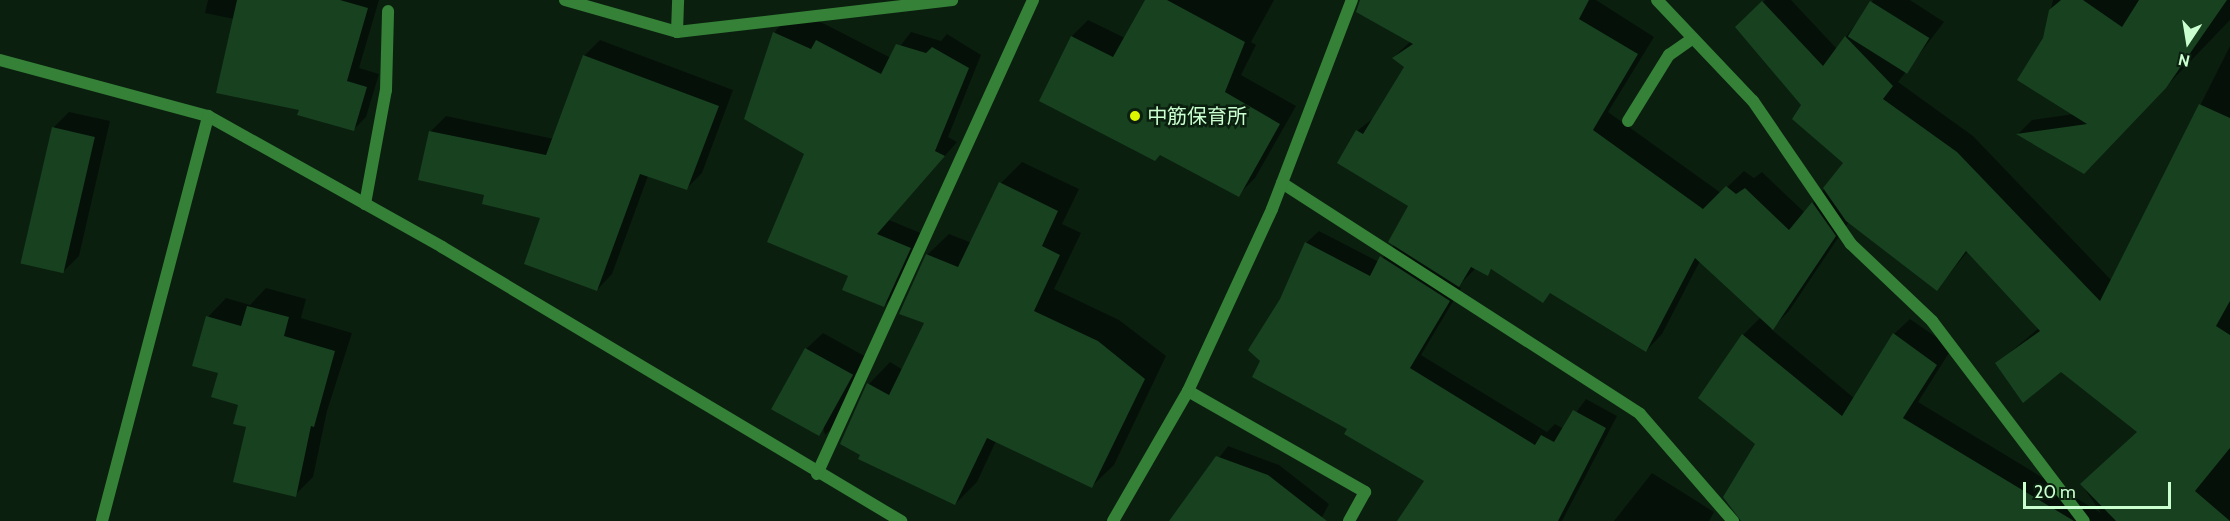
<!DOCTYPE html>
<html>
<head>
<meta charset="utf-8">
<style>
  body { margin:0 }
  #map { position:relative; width:2230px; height:521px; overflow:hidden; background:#0b1f0f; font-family:Cabin,"Noto Sans JP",sans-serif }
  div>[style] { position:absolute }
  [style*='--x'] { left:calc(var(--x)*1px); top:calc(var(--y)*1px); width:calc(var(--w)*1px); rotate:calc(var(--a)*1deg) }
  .shadow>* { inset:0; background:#0007 }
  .building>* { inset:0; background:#17411f; transform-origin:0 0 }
  .minor>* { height:12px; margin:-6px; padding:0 6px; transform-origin:6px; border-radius:6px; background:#348137 }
  .dots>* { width:16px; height:16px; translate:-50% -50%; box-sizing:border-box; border:3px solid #0b1f0f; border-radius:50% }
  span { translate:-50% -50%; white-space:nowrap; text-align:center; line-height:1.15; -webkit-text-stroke:5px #0b1f0f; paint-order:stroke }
  .poi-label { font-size:20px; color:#caffd0 }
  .left { translate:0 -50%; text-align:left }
  .north { position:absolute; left:2158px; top:12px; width:60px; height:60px; -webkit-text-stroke:4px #0b1f0f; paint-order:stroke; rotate:192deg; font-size:16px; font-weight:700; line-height:24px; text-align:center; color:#caffd0 }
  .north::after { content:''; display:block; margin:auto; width:21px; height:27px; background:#caffd0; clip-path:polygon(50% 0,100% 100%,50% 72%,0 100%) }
  .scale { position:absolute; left:2023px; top:482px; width:148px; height:27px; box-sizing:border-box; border:3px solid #caffd0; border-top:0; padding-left:8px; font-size:18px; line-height:21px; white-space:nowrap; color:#caffd0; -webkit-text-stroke:4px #0b1f0f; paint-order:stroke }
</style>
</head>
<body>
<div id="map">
  <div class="shadow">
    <i style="clip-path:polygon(208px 0,379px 0,359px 68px,379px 74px,366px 117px,353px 130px,300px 109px,234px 19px,205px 13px)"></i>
    <i style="clip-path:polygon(1146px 0,1274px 0,1251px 42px,1256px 45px,1241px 75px,1296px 106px,1255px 178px,1238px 195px,1072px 36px,1088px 20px,1125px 38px)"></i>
    <i style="clip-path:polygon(evenodd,1385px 0,1596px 0,1654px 37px,1608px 112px,1721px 193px,1744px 171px,1754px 178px,1762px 172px,1805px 213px,1845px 163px,1803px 105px,1737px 27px,1765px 0,1791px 0,1837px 49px,1873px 0,1910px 0,1944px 22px,1898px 82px,1973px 136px,2112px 281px,2230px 46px,2230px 521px,1763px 521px,1757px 443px,1700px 397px,1743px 335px,1761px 317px,1700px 261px,1662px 334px,1646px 351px,1551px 292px,1542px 301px,1493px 268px,1487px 274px,1476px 268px,1458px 286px,1461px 288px,1421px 355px,1547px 432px,1555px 424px,1564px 429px,1586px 399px,1617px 416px,1562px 521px,1428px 521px,1426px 480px,1350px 429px,1262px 361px,1281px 300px,1306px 243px,1319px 231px,1379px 262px,1395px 244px,1410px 205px,1357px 131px,1376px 116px,1406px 66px,1394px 57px,1411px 41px,1385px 0,1850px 220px,1937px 289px,1968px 251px,2039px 328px,1997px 363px,2061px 371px,2139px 431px,2082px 485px,2101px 513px,1918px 402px,1952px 348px,1910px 319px,1894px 334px,1854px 398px,1771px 329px,1789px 311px,1850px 220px)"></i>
    <i style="clip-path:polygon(2053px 0,2230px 0,2230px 20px,2084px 172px,2018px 134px,2032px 120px,2074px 114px,2045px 38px)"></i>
    <i style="clip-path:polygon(805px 14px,891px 58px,911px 32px,941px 41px,947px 34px,981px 55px,948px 137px,957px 142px,889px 220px,923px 234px,897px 292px,884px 306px,850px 275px,806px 153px,746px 118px,776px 30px,790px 16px)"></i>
    <i style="clip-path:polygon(600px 40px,733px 90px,702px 173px,686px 189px,648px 176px,612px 274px,597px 290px,542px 217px,486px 194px,420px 179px,431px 131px,446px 116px,554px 139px,584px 56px)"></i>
    <i style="clip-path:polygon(69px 112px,110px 121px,79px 256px,63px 272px,53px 128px)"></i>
    <i style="clip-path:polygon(1022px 162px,1079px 189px,1062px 224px,1081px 233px,1054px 289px,1119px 320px,1166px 356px,1114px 465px,1092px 486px,996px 441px,977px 482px,955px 504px,869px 384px,890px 362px,903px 370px,926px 323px,927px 255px,949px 234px,972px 243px,1001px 183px)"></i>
    <i style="clip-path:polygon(266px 288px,306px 299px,301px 318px,352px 333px,327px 411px,313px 477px,295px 495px,248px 426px,240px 404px,220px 372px,208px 317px,226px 298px,250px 305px)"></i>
    <i style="clip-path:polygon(823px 333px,868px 358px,841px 419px,825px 435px,806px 349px)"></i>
    <i style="clip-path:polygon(1228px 446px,1279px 465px,1329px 504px,1320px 521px,1171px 521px)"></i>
    <i style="clip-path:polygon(1652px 473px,1714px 512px,1709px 521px,1614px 521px)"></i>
  </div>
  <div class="building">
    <i style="clip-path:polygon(237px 0,340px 0,368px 8px,347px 81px,367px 87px,354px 131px,297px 115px,299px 110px,216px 93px)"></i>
    <i style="clip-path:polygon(1145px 0,1167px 0,1245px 42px,1225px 92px,1280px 124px,1239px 197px,1160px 155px,1155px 161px,1039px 101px,1071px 36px,1113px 57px)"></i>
    <i style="clip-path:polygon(1360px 0,1589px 0,1579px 19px,1638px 54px,1593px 130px,1703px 209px,1726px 186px,1736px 194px,1745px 188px,1789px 230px,1812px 202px,1836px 236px,1773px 330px,1695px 258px,1646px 352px,1550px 293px,1543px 303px,1491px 269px,1488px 276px,1471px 267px,1459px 287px,1388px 242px,1408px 206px,1337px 163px,1356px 130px,1363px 134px,1404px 67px,1392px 58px,1413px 44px,1356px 12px)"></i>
    <i style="clip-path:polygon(2061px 0,2083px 0,2122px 27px,2139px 0,2227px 0,2166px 88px,2084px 174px,2016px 134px,2087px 124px,2017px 80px,2043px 38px,2049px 10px)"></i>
    <i style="clip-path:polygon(1762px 1px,1823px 66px,1845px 36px,1893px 86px,1883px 99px,1957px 152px,2100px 301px,2199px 104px,2230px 118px,2230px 301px,2216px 326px,2230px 335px,2230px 448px,2195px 491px,2230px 521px,2116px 521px,2080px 484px,2137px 432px,2061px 372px,2023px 403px,1995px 363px,2040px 331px,1966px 251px,1937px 291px,1846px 221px,1823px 188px,1843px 163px,1792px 119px,1801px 105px,1735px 27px)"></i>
    <i style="left:1870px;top:1px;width:70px;height:42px;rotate:32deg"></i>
    <i style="clip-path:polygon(773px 32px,811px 49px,816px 40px,881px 74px,896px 44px,926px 53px,932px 47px,969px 68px,935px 151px,945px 156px,877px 234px,911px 248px,884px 307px,842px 290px,848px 276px,767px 242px,804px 154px,744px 119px)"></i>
    <i style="clip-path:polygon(583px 55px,719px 106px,687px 190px,640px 174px,597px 291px,524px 264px,540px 218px,482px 204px,484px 195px,418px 180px,429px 131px,546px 155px)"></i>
    <i style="left:52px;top:127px;width:44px;height:140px;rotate:13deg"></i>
    <i style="clip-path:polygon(999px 182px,1058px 211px,1042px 246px,1060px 255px,1034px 311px,1098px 341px,1145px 379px,1092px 488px,987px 438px,955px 505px,858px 459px,860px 455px,840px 444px,867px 383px,889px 395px,924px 323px,899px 314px,926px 254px,958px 267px)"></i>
    <i style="clip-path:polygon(1305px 242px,1370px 276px,1380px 256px,1450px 301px,1410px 368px,1535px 445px,1541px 435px,1554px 442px,1573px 410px,1606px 428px,1558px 521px,1397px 521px,1424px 481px,1344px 434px,1347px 429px,1252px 377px,1260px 361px,1248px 350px,1280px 299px)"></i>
    <i style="clip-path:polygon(247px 306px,289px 317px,284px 336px,335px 351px,314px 427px,311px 426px,296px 497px,233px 482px,246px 427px,233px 424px,238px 405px,211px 397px,218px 373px,192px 366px,206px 316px,241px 326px)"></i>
    <i style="clip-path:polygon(1893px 333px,1937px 365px,1903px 418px,2074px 521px,1741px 521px,1723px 497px,1755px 444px,1698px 398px,1742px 334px,1842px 416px)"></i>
    <i style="left:805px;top:348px;width:55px;height:70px;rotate:29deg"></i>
    <i style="clip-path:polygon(1216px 456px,1268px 475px,1327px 521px,1169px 521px)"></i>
  </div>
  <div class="minor">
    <i style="--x:565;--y:0;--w:116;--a:15.9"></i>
    <i style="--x:677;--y:32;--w:277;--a:-6.6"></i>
    <i style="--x:1657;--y:0;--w:139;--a:46.5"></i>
    <i style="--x:1753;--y:101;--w:173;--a:55.6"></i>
    <i style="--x:1851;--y:244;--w:112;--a:43.5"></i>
    <i style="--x:1932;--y:321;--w:251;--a:52.8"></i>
    <i style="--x:677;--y:32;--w:32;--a:-88"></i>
    <i style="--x:0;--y:60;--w:215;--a:15.1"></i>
    <i style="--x:208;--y:116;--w:268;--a:29.2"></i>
    <i style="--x:442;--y:247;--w:535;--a:30.84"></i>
    <i style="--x:1628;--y:121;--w:78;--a:-58.2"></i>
    <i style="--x:1669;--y:55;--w:29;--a:-35"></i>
    <i style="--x:1282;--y:183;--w:426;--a:32.8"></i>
    <i style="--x:1640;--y:414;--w:142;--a:49"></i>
    <i style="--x:365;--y:204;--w:116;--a:-79.6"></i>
    <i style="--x:386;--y:90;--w:79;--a:-88.5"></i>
    <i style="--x:1188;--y:391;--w:204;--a:29.7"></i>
    <i style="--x:1365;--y:492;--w:33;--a:119"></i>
    <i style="--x:817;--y:474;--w:521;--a:-65.5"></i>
    <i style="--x:102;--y:521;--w:419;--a:-75.3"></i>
    <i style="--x:1113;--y:521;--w:150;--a:-60"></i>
    <i style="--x:1188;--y:391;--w:200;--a:-65.2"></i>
    <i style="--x:1272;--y:209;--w:224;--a:-69.1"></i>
  </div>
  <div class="dots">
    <i style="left:1135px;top:116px;background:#dbf500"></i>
  </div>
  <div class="poi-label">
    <span class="left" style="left:1147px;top:116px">中筋保育所</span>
  </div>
  <div class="north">N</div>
  <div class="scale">20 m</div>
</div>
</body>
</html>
